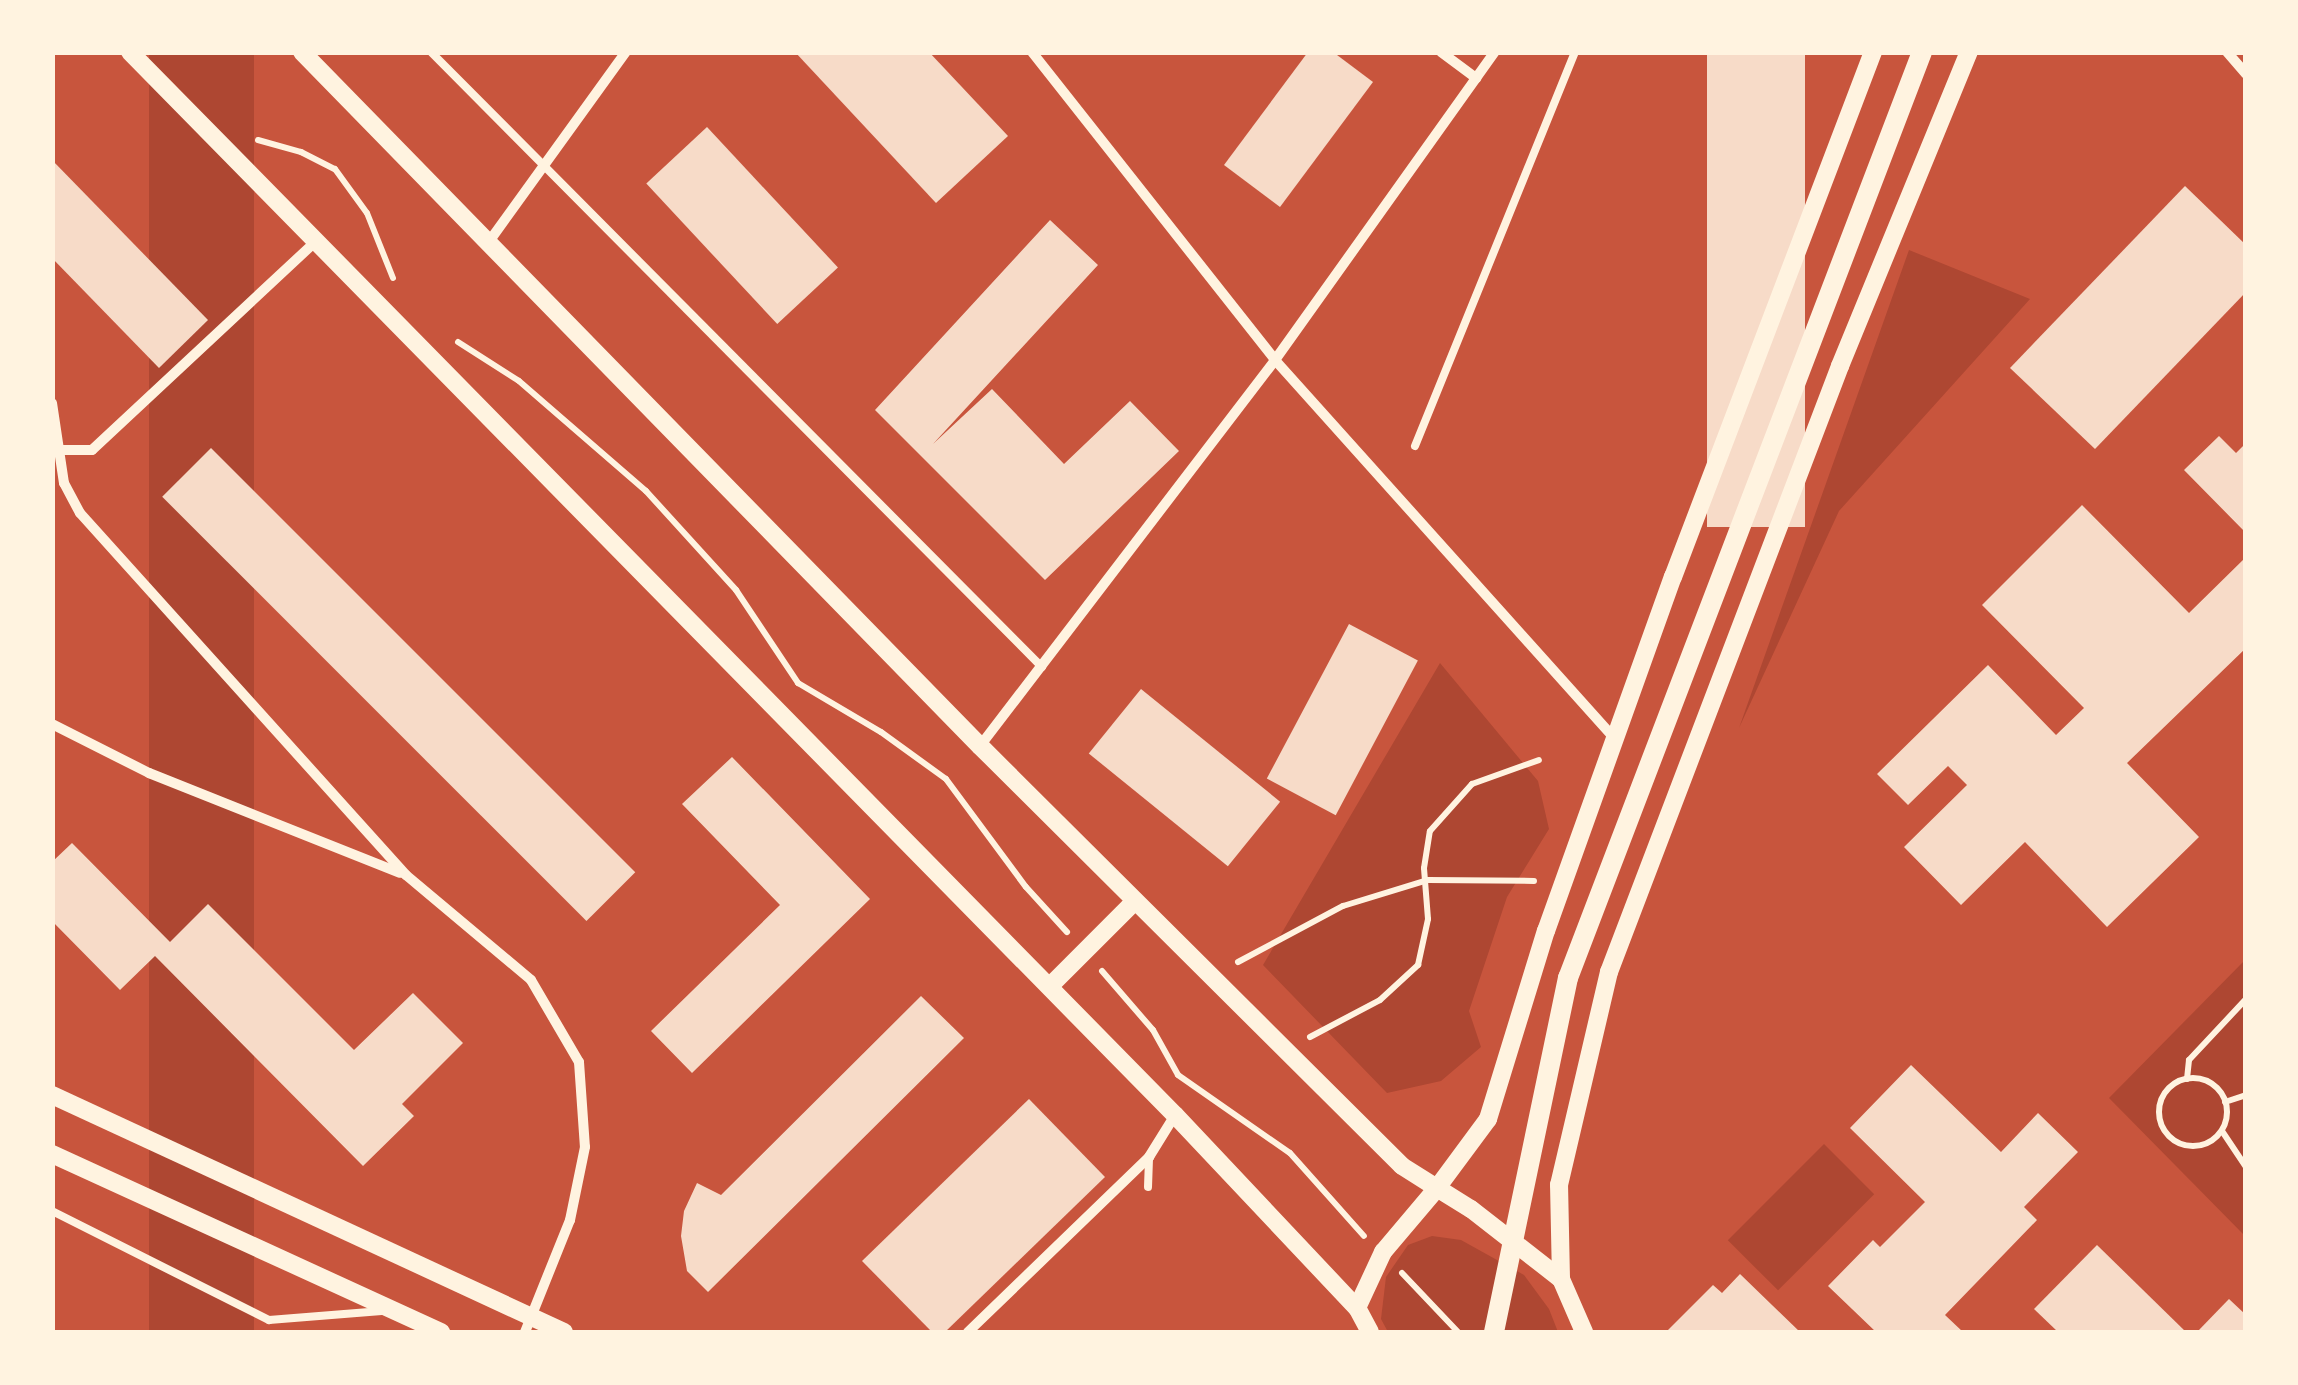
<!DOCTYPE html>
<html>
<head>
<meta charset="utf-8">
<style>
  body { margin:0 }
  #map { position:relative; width:2298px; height:1385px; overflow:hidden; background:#c8553d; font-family:Helvetica,sans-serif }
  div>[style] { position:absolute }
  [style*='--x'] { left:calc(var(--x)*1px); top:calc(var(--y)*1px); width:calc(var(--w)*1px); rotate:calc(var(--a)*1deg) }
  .green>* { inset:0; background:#ae4732; transform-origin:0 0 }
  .building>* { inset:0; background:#f7dbc8; transform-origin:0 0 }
  .path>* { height:6px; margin:-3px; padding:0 3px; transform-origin:3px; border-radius:3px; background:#fff3e0 }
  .path>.ring { margin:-3px; padding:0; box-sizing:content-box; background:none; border:6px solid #fff3e0; border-radius:50% }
  .service>* { height:8px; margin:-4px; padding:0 4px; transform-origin:4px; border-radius:4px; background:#fff3e0 }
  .minor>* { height:10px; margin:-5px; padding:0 5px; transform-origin:5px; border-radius:5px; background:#fff3e0 }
  .tertiary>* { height:18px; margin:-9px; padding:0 9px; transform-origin:9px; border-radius:9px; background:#fff3e0 }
  .secondary>* { height:20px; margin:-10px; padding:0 10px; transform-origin:10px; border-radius:10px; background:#fff3e0 }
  span { translate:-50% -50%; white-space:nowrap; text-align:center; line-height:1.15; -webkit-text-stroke:10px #fff3e0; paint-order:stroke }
  .frame { position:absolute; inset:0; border:55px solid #fff3e0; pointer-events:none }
</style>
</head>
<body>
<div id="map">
  <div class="green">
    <i style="left:149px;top:53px;width:105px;height:1705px"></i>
    <i style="clip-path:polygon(1909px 250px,2030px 299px,1839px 511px,1739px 728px)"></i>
    <i style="clip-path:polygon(1440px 663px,1538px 781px,1549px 829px,1507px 897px,1469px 1011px,1481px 1047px,1441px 1081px,1387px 1093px,1263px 965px)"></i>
    <i style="clip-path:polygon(2245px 960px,2245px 1236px,2109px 1098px)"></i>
    <i style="left:1824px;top:1144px;width:71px;height:136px;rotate:45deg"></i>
    <i style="clip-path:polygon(1432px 1236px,1461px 1240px,1524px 1275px,1549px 1309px,1558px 1332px,1388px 1332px,1381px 1319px,1386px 1277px,1408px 1245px)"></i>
  </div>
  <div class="building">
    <i style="clip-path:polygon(795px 52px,929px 52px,1008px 136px,936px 203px)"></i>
    <i style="clip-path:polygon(1308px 52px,1333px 52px,1373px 82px,1280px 207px,1224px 165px)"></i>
    <i style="left:1707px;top:52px;width:98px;height:475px"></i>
    <i style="left:707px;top:127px;width:192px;height:83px;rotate:47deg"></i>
    <i style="clip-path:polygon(52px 160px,208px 320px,159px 368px,52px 258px)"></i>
    <i style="clip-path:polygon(2185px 186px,2246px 245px,2246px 292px,2095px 449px,2010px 368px)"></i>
    <i style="clip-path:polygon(1050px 220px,1098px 265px,933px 444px,992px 389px,1064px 464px,1130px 401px,1179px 451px,1045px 580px,875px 410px)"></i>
    <i style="clip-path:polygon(2219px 436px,2236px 453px,2246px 443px,2246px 533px,2184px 470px)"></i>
    <i style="left:211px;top:448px;width:600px;height:69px;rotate:45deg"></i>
    <i style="clip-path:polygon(2082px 505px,2189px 613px,2246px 557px,2246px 648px,2127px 763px,2199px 837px,2107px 927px,2025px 842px,1961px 905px,1904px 847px,1967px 785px,1948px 766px,1908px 805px,1877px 774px,1988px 665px,2056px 735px,2084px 708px,1982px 605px)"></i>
    <i style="left:1349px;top:624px;width:78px;height:175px;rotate:28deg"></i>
    <i style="left:1141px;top:689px;width:179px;height:83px;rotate:39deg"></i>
    <i style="clip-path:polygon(732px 757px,870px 899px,692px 1073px,651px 1031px,780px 905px,682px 804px)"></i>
    <i style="clip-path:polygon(72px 843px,170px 942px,208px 904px,354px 1050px,413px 993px,463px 1043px,402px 1104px,414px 1116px,363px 1166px,155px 956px,120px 990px,52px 921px,52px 862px)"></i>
    <i style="clip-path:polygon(921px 996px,964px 1038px,708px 1292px,687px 1271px,681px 1236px,684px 1211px,697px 1183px,721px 1195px)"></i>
    <i style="clip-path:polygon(1911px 1065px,2001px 1152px,2038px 1113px,2078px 1152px,2024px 1207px,2037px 1220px,1945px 1315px,1963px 1332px,1876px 1332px,1828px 1286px,1873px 1240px,1880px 1247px,1925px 1202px,1850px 1128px)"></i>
    <i style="clip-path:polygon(1029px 1099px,1105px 1177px,945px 1332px,932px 1332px,862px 1261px)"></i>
    <i style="clip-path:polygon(2097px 1245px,2186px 1332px,2058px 1332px,2034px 1309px)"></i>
    <i style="clip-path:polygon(1740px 1274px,1800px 1332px,1666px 1332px,1713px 1285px,1722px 1293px)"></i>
    <i style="clip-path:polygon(2229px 1299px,2246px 1315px,2246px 1332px,2197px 1332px)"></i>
  </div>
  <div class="path">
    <i style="--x:258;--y:140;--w:45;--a:15.6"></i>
    <i style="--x:301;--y:152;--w:38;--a:27"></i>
    <i style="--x:335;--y:169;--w:54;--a:54"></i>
    <i style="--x:367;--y:213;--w:70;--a:68.2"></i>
    <i style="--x:458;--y:342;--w:72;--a:32.6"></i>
    <i style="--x:519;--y:381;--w:168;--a:40.9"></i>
    <i style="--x:646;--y:491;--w:134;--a:47.7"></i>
    <i style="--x:736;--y:590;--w:112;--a:56.3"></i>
    <i style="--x:798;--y:683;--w:96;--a:30.6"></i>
    <i style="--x:881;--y:732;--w:80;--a:35.9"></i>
    <i style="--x:946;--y:779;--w:134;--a:53.5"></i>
    <i style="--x:1026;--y:887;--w:61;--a:47.7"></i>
    <i style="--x:1238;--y:962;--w:119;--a:-28.1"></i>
    <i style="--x:1343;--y:906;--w:89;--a:-17"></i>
    <i style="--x:1428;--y:880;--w:106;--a:0.5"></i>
    <i style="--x:1102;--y:971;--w:78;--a:49.2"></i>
    <i style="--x:1153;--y:1030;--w:51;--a:60.9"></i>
    <i style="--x:1178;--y:1075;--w:136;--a:34.9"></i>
    <i style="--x:1290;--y:1153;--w:111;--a:48.3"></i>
    <i style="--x:1310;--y:1037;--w:79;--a:-27.9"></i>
    <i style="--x:1380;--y:1000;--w:52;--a:-42.6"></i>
    <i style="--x:1418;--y:965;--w:47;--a:-77.7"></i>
    <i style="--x:1428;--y:919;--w:51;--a:-94.5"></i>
    <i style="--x:1424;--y:868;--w:37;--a:-81"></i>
    <i style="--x:1430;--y:831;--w:63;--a:-48.2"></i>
    <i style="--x:1472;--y:784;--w:71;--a:-19.7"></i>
    <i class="ring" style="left:2159px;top:1078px;width:62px;height:62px"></i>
    <i style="--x:2187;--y:1079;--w:19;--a:-84"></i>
    <i style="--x:2189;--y:1060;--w:83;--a:-46.9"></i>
    <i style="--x:2225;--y:1102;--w:22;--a:-18"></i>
    <i style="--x:2222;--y:1131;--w:43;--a:56.3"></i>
    <i style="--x:1402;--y:1273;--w:81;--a:46.5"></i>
  </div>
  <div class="service">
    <i style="--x:431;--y:52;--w:867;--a:45.19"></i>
    <i style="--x:1415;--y:446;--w:425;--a:-67.9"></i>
    <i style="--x:1148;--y:1187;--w:30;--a:-88"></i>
    <i style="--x:52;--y:1211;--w:243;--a:26.7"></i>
    <i style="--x:269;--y:1320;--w:113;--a:-4.6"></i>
  </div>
  <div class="minor">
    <i style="--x:1032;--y:52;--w:392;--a:51.7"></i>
    <i style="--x:1275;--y:360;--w:509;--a:48.1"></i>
    <i style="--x:1441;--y:52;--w:44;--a:36.6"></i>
    <i style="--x:2227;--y:52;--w:29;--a:49"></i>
    <i style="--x:488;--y:243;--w:236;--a:-54.2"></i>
    <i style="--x:52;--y:403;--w:81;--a:81.5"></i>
    <i style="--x:64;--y:483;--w:34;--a:62"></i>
    <i style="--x:80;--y:513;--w:487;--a:48"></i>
    <i style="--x:406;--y:875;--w:163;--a:40"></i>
    <i style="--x:531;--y:980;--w:95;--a:59.7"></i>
    <i style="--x:579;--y:1062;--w:85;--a:86"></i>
    <i style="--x:585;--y:1147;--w:75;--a:101.6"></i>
    <i style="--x:570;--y:1220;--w:121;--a:111.9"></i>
    <i style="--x:59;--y:450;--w:33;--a:0"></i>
    <i style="--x:92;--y:450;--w:306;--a:-43"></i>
    <i style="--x:52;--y:724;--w:109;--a:26.8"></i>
    <i style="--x:149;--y:773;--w:270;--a:21.7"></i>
    <i style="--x:980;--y:746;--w:486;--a:-52.6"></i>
    <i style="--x:1275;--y:360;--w:379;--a:-54.5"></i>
    <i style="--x:968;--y:1332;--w:252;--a:-44"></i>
    <i style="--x:1149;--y:1157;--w:49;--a:-58.2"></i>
  </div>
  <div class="tertiary">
    <i style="--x:130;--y:52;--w:1491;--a:45.49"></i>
    <i style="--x:1175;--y:1115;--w:265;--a:46.7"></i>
    <i style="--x:302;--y:52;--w:970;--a:45.67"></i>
    <i style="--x:980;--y:746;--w:595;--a:44.86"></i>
    <i style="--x:1402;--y:1166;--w:41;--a:32.2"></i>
    <i style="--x:1437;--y:1188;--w:86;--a:-53.5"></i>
    <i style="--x:1488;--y:1119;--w:197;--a:-72.9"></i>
    <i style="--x:1546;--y:931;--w:376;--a:-70.3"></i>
    <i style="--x:1673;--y:577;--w:562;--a:-69.15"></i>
    <i style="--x:1050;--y:986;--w:120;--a:-45"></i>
    <i style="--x:52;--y:1095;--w:564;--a:24.84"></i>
    <i style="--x:52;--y:1154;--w:428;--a:24.6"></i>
    <i style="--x:1561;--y:1279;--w:94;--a:-91.2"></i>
    <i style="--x:1559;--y:1185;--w:219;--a:-76.8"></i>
    <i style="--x:1609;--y:972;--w:649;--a:-69.13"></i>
    <i style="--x:1840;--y:366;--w:339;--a:-67.7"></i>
    <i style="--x:1370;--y:1332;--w:27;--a:-118"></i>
    <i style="--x:1357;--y:1308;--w:62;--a:-65.1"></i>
    <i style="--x:1383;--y:1252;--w:84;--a:-49.8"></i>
    <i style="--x:1437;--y:1188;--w:40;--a:32"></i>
    <i style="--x:1471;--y:1209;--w:114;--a:37.9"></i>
    <i style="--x:1561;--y:1279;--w:58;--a:66.5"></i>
  </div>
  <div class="secondary">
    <i style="--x:1494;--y:1332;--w:362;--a:-78.2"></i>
    <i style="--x:1568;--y:978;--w:991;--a:-69.08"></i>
  </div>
  <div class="frame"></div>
</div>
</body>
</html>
